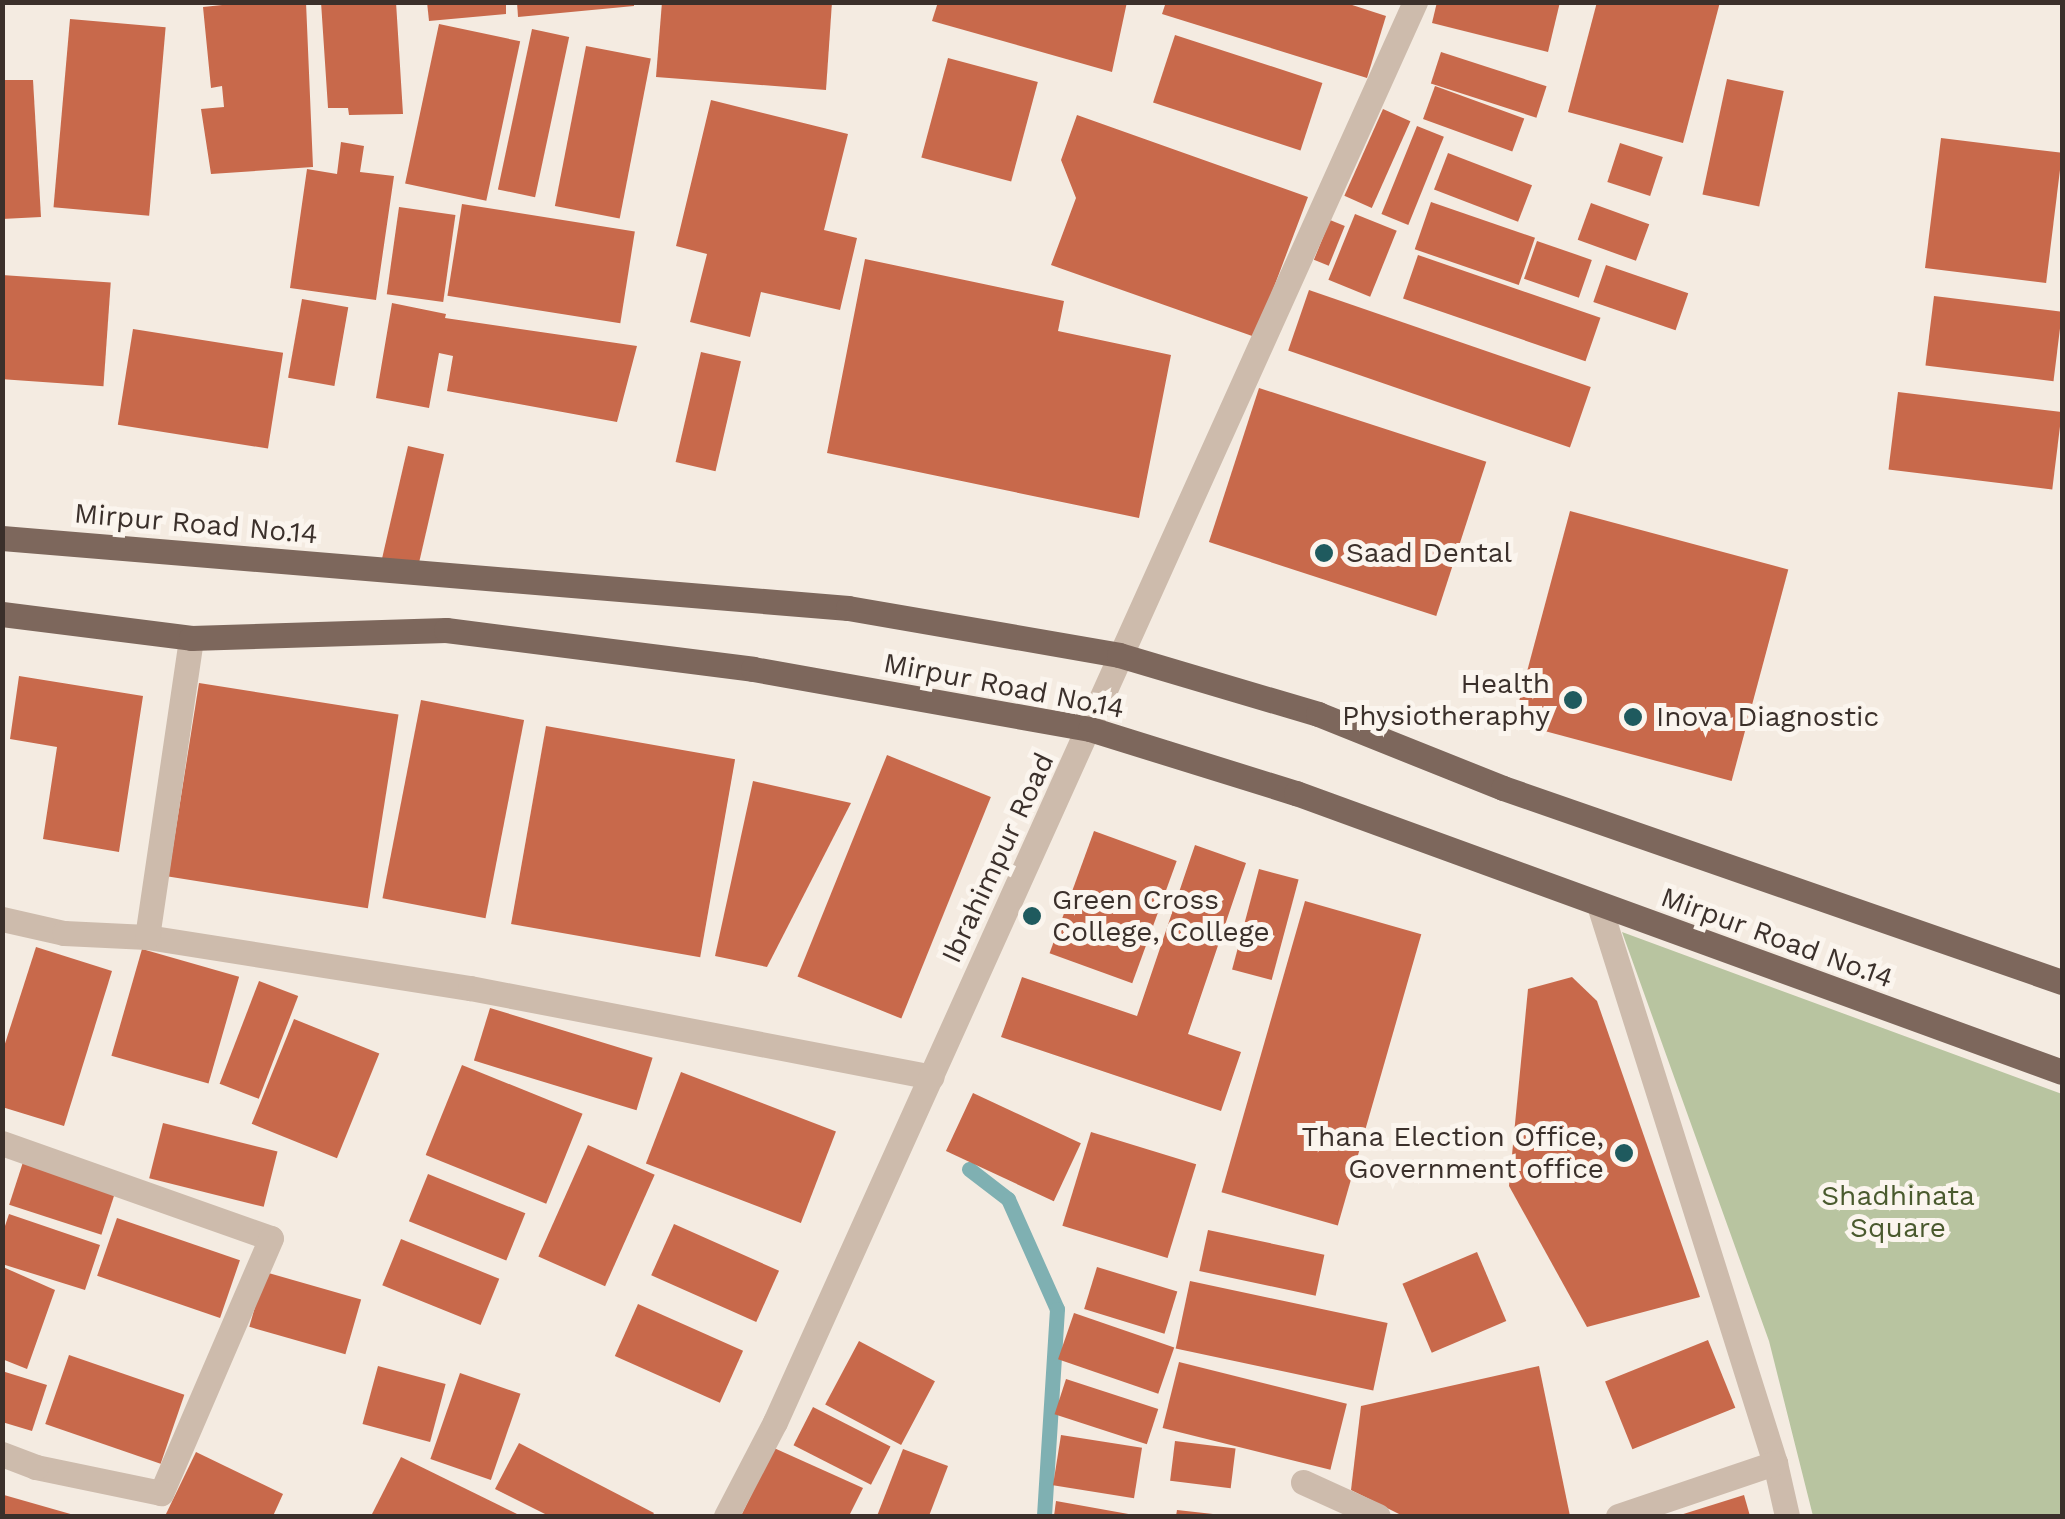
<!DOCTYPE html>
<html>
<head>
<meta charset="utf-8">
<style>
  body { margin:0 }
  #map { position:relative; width:2065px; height:1519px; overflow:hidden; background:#f4ebe1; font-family:"Work Sans",sans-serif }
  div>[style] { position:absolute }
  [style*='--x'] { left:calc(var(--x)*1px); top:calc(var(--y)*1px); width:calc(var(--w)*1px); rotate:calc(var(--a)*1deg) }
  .green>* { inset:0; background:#b8c4a0 }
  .stream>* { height:15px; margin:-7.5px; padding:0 7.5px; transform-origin:7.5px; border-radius:7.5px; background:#7fb0b2 }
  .building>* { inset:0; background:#c8694b; transform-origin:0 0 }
  .street>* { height:25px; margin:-12.5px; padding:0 12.5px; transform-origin:12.5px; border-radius:12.5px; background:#cdbbac }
  .primary>* { height:25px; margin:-12.5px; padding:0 12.5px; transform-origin:12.5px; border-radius:12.5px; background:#7d675c }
  .dots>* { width:28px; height:28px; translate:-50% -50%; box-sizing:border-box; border:5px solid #fbf5ee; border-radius:50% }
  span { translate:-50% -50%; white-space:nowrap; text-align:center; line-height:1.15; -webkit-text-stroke:10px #fbf5ee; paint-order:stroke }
  .street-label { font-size:28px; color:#3b302b }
  .poi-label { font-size:28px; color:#3b302b }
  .left { translate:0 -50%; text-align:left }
  .right { translate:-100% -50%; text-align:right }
  .park-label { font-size:28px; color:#4a5a2e }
  .frame { position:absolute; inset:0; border:5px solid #3b302b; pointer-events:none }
</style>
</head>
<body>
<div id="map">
  <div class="green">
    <i style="clip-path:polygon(1622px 932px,2062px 1094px,2062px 1516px,1813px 1516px,1769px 1341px)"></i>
  </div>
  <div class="stream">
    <i style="--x:969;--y:1169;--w:49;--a:37.6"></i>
    <i style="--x:1008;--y:1199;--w:120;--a:66"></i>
    <i style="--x:1057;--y:1309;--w:207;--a:93.6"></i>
  </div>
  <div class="building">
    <i style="clip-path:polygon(251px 2px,306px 2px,313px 167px,211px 174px,201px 109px,224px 107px,222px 86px,211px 88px,203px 7px)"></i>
    <i style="clip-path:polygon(321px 2px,396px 2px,403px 114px,349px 115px,348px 108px,328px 108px)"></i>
    <i style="clip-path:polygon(427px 2px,506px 2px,506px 14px,429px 21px)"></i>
    <i style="clip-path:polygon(517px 2px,634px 2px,634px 6px,518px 17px)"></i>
    <i style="clip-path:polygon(662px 2px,832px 2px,826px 90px,656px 77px)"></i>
    <i style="clip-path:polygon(938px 2px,1127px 2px,1112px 72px,932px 21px)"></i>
    <i style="clip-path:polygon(1166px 2px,1343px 2px,1386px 16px,1367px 78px,1162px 14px)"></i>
    <i style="clip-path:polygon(1437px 2px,1560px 2px,1548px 52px,1432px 23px)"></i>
    <i style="clip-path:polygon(1597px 2px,1720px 2px,1683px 143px,1568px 112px)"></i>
    <i style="left:70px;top:19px;width:96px;height:189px;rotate:5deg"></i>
    <i style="left:439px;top:24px;width:83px;height:163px;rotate:12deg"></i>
    <i style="left:532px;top:29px;width:38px;height:164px;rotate:12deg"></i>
    <i style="left:1175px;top:35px;width:155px;height:71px;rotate:18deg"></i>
    <i style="left:586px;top:46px;width:66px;height:163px;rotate:11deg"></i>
    <i style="left:1441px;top:52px;width:111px;height:33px;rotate:18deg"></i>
    <i style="left:948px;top:58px;width:93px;height:103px;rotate:15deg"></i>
    <i style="left:1727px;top:79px;width:58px;height:118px;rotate:12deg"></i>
    <i style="clip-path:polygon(2px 80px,33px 80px,41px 217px,2px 219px)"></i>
    <i style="left:1435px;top:86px;width:95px;height:35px;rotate:20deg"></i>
    <i style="clip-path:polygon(711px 100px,848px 134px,824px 230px,857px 238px,840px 310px,761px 292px,750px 337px,690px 322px,707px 254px,676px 246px)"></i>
    <i style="left:1383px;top:109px;width:30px;height:95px;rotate:24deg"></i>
    <i style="clip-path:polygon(1077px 115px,1308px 197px,1255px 337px,1051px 265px,1076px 198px,1061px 160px)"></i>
    <i style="left:1417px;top:126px;width:29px;height:95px;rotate:22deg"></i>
    <i style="left:1941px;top:138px;width:122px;height:131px;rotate:7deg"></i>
    <i style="clip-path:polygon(341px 142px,364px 146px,360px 172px,394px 176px,376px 300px,290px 288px,307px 169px,337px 174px)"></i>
    <i style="left:1620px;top:143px;width:45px;height:41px;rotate:18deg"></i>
    <i style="left:1448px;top:153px;width:90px;height:39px;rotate:21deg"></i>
    <i style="left:1431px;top:202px;width:110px;height:50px;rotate:19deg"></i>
    <i style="left:1591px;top:203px;width:62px;height:39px;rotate:20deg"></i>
    <i style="left:462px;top:204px;width:175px;height:93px;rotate:9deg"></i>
    <i style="left:399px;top:207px;width:57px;height:88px;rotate:8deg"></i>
    <i style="left:1355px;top:214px;width:45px;height:71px;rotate:22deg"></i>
    <i style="left:1330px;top:220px;width:16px;height:43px;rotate:22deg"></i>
    <i style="left:1537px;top:241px;width:58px;height:40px;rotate:19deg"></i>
    <i style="left:1418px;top:255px;width:193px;height:46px;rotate:19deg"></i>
    <i style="clip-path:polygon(865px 259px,1064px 301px,1058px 331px,1171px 355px,1139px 518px,827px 453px)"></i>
    <i style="left:1606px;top:265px;width:87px;height:39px;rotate:19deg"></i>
    <i style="left:2px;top:275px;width:109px;height:104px;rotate:4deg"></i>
    <i style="left:1309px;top:290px;width:298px;height:64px;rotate:19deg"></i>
    <i style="left:1934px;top:296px;width:129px;height:70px;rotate:7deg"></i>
    <i style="left:302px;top:299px;width:47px;height:80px;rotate:10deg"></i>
    <i style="clip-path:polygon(392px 303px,446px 314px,445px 318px,637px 346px,617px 422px,447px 391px,453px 356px,439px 353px,429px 408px,376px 398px)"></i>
    <i style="left:133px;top:329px;width:152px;height:97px;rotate:9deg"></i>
    <i style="left:701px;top:352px;width:41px;height:113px;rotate:13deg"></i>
    <i style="left:1259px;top:388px;width:239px;height:162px;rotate:18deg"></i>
    <i style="left:1898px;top:392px;width:165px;height:78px;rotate:7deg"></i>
    <i style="left:408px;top:446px;width:37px;height:131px;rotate:13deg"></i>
    <i style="left:1570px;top:511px;width:226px;height:219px;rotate:15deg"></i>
    <i style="clip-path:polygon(19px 676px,143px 696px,119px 852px,43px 839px,57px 747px,10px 739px)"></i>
    <i style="left:199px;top:683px;width:202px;height:196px;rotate:9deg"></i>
    <i style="left:421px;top:700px;width:105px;height:202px;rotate:11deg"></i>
    <i style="left:546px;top:726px;width:192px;height:201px;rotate:10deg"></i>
    <i style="left:887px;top:755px;width:112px;height:239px;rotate:22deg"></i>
    <i style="clip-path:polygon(753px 781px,851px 803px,767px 967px,715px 956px)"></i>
    <i style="left:1094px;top:831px;width:88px;height:130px;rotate:20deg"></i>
    <i style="clip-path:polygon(1195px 845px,1246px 863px,1188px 1034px,1241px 1052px,1221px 1111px,1001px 1037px,1022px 977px,1137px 1016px)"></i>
    <i style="left:1259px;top:869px;width:41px;height:104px;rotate:15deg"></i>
    <i style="left:1305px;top:901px;width:121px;height:303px;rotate:16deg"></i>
    <i style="clip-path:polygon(36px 947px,112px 971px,64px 1126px,2px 1107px,2px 1053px)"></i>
    <i style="left:142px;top:949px;width:101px;height:111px;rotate:16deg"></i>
    <i style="clip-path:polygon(1572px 977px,1597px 1001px,1700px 1297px,1587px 1327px,1509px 1186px,1528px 989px)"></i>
    <i style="left:259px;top:981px;width:42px;height:110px;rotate:21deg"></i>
    <i style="left:490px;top:1008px;width:170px;height:55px;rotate:17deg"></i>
    <i style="left:294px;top:1019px;width:92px;height:113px;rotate:22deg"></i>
    <i style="left:462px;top:1065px;width:130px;height:97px;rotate:22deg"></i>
    <i style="left:681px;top:1072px;width:166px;height:98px;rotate:21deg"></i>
    <i style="left:973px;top:1093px;width:119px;height:64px;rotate:25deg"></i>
    <i style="left:163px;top:1123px;width:118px;height:57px;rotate:14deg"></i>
    <i style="left:1091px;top:1132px;width:110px;height:98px;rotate:17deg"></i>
    <i style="left:588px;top:1145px;width:73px;height:122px;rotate:24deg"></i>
    <i style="left:24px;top:1159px;width:97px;height:48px;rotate:18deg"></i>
    <i style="left:428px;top:1174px;width:105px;height:51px;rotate:22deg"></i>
    <i style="clip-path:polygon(9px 1214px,100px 1245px,85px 1290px,2px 1264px,2px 1235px)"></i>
    <i style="left:117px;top:1218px;width:130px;height:61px;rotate:19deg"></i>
    <i style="left:674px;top:1224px;width:115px;height:56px;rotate:24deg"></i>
    <i style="left:1208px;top:1230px;width:119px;height:42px;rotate:12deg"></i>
    <i style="left:401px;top:1239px;width:106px;height:50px;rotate:22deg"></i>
    <i style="left:1477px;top:1252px;width:75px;height:81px;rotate:67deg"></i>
    <i style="clip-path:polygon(3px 1267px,55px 1290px,27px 1369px,2px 1359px)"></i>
    <i style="left:1097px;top:1267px;width:84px;height:44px;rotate:17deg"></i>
    <i style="left:265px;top:1272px;width:100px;height:57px;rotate:16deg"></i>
    <i style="left:1190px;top:1281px;width:202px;height:69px;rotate:12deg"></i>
    <i style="left:638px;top:1304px;width:115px;height:57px;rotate:24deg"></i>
    <i style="left:1074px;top:1313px;width:106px;height:49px;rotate:19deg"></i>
    <i style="left:1708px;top:1340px;width:73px;height:111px;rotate:68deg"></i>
    <i style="left:859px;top:1341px;width:86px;height:72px;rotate:28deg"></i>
    <i style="left:69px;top:1355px;width:122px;height:73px;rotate:19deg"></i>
    <i style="left:1179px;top:1362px;width:173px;height:68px;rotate:14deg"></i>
    <i style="left:378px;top:1366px;width:70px;height:60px;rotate:15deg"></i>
    <i style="clip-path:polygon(1539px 1366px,1570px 1516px,1403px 1516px,1351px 1490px,1361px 1406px)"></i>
    <i style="clip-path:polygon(2px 1371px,47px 1385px,32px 1431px,2px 1422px)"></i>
    <i style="left:460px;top:1373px;width:64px;height:91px;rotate:19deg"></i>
    <i style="left:1066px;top:1379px;width:97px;height:37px;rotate:18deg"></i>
    <i style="left:813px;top:1407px;width:87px;height:43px;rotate:27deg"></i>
    <i style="left:1061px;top:1435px;width:82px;height:51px;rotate:9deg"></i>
    <i style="left:1175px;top:1441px;width:61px;height:40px;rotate:7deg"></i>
    <i style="clip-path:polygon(519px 1443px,654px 1513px,652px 1516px,549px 1516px,495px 1489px)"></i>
    <i style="clip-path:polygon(774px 1448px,863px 1488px,849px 1516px,741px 1516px)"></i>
    <i style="clip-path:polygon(903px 1449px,948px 1466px,929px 1516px,877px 1516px)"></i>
    <i style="clip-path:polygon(196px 1452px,283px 1494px,273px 1516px,165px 1516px)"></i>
    <i style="clip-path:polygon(401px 1457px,521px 1516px,371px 1516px)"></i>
    <i style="clip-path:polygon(4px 1495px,74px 1515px,74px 1516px,2px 1516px)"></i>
    <i style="clip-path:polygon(1744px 1495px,1750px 1516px,1677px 1516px)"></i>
    <i style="clip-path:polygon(1056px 1501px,1134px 1515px,1134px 1516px,1054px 1516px)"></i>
    <i style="clip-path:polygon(1177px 1510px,1213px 1514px,1213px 1516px,1176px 1516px)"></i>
  </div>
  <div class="street">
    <i style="--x:1599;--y:905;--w:585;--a:72.49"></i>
    <i style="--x:1775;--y:1463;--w:54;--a:77.2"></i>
    <i style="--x:2;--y:919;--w:64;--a:12.7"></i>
    <i style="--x:64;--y:933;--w:83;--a:2.8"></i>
    <i style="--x:147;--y:937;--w:327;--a:9"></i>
    <i style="--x:470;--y:988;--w:470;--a:10.9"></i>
    <i style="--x:147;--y:937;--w:302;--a:-81.6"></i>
    <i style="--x:2;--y:1143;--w:285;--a:19.5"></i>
    <i style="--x:271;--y:1238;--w:278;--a:113.3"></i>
    <i style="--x:161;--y:1493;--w:128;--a:-168.3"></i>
    <i style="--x:36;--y:1467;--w:36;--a:-159"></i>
    <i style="--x:1303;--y:1482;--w:82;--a:24.4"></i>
    <i style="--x:726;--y:1516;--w:106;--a:-62.5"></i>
    <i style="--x:775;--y:1422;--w:1558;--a:-65.74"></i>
    <i style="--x:1618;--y:1516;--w:166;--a:-18.7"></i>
  </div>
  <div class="primary">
    <i style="--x:2;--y:538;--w:849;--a:4.73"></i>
    <i style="--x:848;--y:608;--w:275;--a:9.8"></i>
    <i style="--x:1119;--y:655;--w:208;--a:16.5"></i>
    <i style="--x:1318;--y:714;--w:199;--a:21.8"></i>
    <i style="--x:1503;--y:788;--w:592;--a:19.14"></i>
    <i style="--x:2;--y:614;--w:191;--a:7.2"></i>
    <i style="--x:191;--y:638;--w:255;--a:-1.8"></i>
    <i style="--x:446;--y:630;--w:309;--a:7.2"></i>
    <i style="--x:753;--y:669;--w:342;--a:10.1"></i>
    <i style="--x:1090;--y:729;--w:216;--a:17.3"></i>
    <i style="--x:1296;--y:793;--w:815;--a:20.01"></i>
  </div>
  <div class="dots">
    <i style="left:1324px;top:553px;background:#1f5a5e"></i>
    <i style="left:1573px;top:700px;background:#1f5a5e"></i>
    <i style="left:1633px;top:717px;background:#1f5a5e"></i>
    <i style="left:1032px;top:916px;background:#1f5a5e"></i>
    <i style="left:1624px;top:1153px;background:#1f5a5e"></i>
  </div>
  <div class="street-label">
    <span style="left:196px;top:524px;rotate:5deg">Mirpur Road No.14</span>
    <span style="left:1004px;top:686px;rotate:11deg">Mirpur Road No.14</span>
    <span style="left:998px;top:858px;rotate:-65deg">Ibrahimpur Road</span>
    <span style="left:1777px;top:938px;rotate:20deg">Mirpur Road No.14</span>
  </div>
  <div class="poi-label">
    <span class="left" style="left:1346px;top:553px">Saad Dental</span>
    <span class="right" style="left:1550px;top:700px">Health<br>Physiotheraphy</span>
    <span class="left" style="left:1656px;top:717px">Inova Diagnostic</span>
    <span class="left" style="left:1052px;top:916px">Green Cross<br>College, College</span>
    <span class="right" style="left:1604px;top:1153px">Thana Election Office,<br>Government office</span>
  </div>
  <div class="park-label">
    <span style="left:1898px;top:1212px">Shadhinata<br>Square</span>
  </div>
  <div class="frame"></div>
</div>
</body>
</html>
